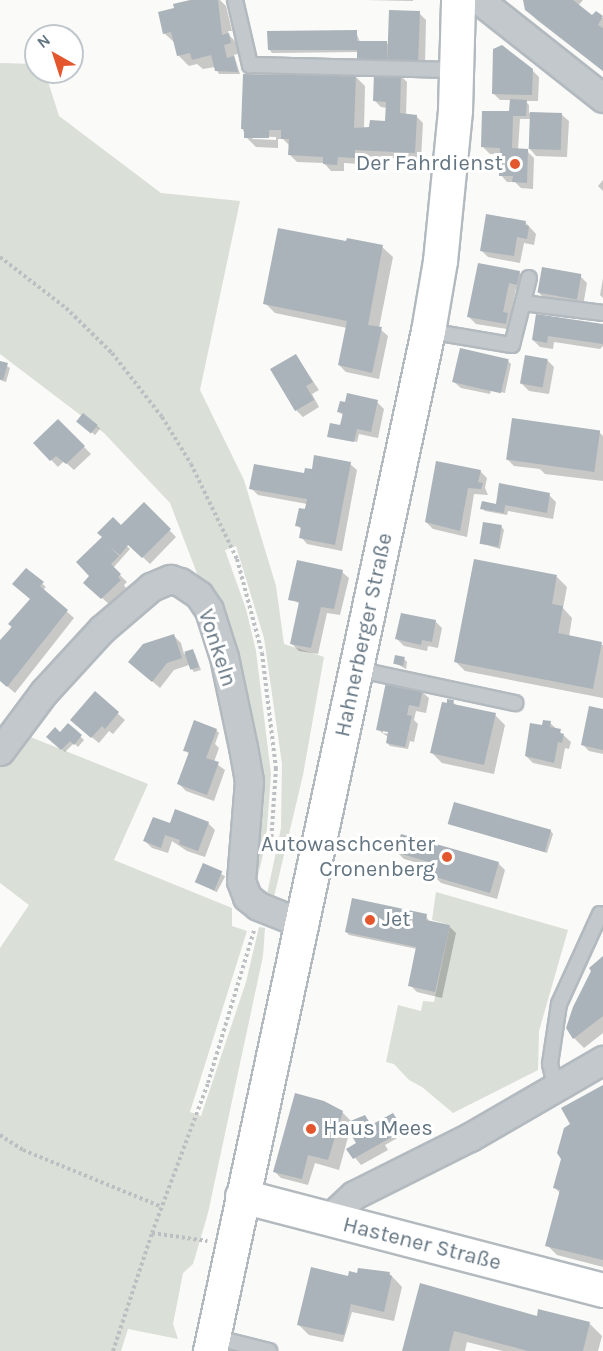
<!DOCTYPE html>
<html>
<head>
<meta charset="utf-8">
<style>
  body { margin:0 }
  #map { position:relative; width:603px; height:1351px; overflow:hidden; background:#fafaf8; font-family:Karla,sans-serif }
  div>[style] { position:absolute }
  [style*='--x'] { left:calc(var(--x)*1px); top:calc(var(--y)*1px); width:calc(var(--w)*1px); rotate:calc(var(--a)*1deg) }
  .green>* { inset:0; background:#dadfd7 }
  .shadow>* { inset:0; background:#0003; transform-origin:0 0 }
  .building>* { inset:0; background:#aab3b9; transform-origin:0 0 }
  .path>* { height:4px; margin-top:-2px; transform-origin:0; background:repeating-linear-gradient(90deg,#bbbfc2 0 3px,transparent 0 6px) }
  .roads { filter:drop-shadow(2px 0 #b3babf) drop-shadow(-2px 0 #b3babf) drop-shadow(0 2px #b3babf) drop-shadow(0 -2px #b3babf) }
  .service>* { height:14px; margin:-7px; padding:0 7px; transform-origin:7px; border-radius:7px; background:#c3c8cc }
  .minor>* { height:27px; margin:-13.5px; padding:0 13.5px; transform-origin:13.5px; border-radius:13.5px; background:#c3c8cc }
  .secondary>* { height:33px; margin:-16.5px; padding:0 16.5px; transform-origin:16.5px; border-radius:16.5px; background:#fff }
  .dots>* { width:16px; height:16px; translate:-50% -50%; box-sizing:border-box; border:3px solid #fff; border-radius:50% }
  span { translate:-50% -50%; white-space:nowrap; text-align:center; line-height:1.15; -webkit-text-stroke:6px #fff; paint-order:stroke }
  .poi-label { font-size:22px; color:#657683 }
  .right { translate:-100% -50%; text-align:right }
  .left { translate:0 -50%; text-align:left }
  .street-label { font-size:22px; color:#657683 }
  .north { position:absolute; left:24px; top:24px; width:60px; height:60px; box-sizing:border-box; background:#fff; border:2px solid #c1c8cd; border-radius:50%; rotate:321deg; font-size:16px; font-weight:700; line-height:24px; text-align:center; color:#657683 }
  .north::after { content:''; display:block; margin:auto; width:21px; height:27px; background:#e4572e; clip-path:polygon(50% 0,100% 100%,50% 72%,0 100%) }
</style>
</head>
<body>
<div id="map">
  <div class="green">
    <i style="clip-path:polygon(0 63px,36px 64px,36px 72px,45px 72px,59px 116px,161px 193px,240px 201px,200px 390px,244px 480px,276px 586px,284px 644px,324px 657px,303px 775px,273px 901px,266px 899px,281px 828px,282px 764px,264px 638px,236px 546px,225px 550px,246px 609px,256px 651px,271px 774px,266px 842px,255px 888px,249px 873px,255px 795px,203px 589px,170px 503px,104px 433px,0 354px)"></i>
    <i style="clip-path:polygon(23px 734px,148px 784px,114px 860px,232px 908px,232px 926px,247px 931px,190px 1112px,201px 1116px,246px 982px,259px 927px,265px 928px,263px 956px,208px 1213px,193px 1264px,183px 1273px,173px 1324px,178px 1339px,128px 1329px,121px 1351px,0 1351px,0 948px,29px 905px,0 883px,0 763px)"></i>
    <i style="clip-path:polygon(436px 892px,568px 930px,539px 1031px,538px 1070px,453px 1113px,422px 1087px,409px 1080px,394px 1064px,386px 1062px,398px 1005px,421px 1011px,423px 1001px,434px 1002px,450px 925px,432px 920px)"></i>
  </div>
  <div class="shadow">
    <i style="clip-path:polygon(197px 0,220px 0,226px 6px,232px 31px,228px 31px,229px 35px,239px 45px,241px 53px,234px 55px,240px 74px,219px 74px,215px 67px,203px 69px,197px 64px,189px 66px,178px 55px,175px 43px,164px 33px)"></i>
    <i style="clip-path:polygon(365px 0,413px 0,413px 1px)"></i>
    <i style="clip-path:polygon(524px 0,583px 0,578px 6px,593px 18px,596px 13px,603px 18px,603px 71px,537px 20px,526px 9px)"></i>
    <i style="clip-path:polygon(419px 13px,426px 20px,425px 67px,396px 67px,389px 60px,389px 63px,362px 63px,359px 52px,272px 53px,269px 49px,356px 32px,360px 42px,386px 42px,390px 46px)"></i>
    <i style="clip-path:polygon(532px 70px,539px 77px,538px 101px,525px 101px,529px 105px,529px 113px,562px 115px,569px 121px,567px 157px,536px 156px,530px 149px,531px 119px,520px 119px,518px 150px,527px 151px,534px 158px,533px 189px,521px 188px,515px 182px,507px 182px,501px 175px,501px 154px,490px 154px,483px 147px,514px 113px,511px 100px,500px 100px,493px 93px)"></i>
    <i style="clip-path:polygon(evenodd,400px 75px,407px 82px,406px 115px,416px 116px,423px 123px,421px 159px,362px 156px,361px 164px,344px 163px,344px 171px,331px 171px,324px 163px,297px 162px,290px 155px,289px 145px,283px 139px,278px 139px,278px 148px,256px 147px,246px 137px,242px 128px,355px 76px,365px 86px,364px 129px,386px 123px,387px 108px,381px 107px,374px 100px,400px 75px,250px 136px,276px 137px,276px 140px,253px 139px,250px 136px)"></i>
    <i style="clip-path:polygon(603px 180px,603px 191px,598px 186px)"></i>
    <i style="clip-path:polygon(525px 222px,536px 234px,534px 245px,524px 243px,520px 263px,488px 257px,481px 250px)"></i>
    <i style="clip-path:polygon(347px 243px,382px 247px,393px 257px,379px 328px,388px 336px,379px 379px,346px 372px,339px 365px,347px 328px,275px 313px,265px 303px)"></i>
    <i style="clip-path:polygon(519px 272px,526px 279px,524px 291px,516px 289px,510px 317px,515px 321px,513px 330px,476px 324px,469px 317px)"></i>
    <i style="clip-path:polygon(580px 276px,587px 283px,583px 306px,546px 300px,539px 293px)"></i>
    <i style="clip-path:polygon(603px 278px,603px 298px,600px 295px)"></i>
    <i style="clip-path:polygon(537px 315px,603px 325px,603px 346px,600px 349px,554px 342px,553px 349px,540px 347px,533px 340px)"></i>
    <i style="clip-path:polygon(296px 356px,319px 390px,312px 394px,319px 407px,303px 417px,296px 410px)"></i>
    <i style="clip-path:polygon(547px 360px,554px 367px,549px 394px,529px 391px,522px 384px)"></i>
    <i style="clip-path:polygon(508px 361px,511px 364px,505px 393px,491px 390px,490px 394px,461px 388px,454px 382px)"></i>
    <i style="clip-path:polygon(0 362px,10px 368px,6px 382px,0 380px)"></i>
    <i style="clip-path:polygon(377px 402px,384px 409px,378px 438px,359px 434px,357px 442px,329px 436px,341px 427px,344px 416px,339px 412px)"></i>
    <i style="left:83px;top:415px;width:22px;height:8px;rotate:39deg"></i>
    <i style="clip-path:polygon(58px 421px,91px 454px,74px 470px,64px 461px,58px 467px,35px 443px)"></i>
    <i style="clip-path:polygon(599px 432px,603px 436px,603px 481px,545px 474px,540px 469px,514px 466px,507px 459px)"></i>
    <i style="clip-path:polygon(350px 464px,357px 470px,342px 551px,307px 544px,301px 537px,302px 530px,297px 525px,307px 504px,258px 495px,251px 488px)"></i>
    <i style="clip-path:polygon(480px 471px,487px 478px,485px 488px,488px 495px,474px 494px,467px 537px,433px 529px,426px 522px)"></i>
    <i style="clip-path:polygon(549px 495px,556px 502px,553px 519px,508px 511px,507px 515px,485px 511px,482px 508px)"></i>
    <i style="clip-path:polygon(144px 504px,176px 537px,150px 564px,125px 540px,123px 542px,130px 549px,113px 568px,127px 582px,124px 585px,126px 588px,109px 604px,85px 583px,121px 527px)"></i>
    <i style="clip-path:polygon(501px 526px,504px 530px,500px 549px,480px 543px)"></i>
    <i style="clip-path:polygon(26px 570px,46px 587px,43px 590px,74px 618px,15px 693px,0 680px,0 643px,31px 599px)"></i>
    <i style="clip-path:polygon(342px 572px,349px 578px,340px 615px,327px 613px,318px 654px,299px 651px,292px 644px,301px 604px,290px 599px)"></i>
    <i style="clip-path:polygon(557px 577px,567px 587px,563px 608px,572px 618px,569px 637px,603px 645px,603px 698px,465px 671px,455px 661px)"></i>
    <i style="clip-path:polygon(435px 621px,442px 628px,438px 648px,428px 646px,427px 651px,404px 646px,397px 639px)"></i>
    <i style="clip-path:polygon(174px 636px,181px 643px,184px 654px,192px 651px,195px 654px,201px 670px,194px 672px,189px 665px,174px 670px,160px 688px,137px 668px)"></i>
    <i style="clip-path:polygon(404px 659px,407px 662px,406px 669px,395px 663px)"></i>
    <i style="clip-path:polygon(evenodd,422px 692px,429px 698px,426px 713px,416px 711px,414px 720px,418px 724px,414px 742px,410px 741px,408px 749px,390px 746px,387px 743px,388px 737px,377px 729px,422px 692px,383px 730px,390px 731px,390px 734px,383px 733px,383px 730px)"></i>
    <i style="clip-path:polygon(95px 694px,125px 720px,113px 734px,109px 731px,99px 743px,79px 727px)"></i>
    <i style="clip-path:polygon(453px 702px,458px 707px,495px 715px,505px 725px,494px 774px,442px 763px,432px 753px,443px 703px)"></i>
    <i style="clip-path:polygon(603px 711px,603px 754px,589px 751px,582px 744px)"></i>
    <i style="clip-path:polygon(550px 723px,571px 742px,569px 749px,565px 748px,561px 769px,533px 763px,526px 756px,543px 727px)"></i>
    <i style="clip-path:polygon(68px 725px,84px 740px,78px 747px,74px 743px,65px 752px,48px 737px,60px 734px)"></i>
    <i style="clip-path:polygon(216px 730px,219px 733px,215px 744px,219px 748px,214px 762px,225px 770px,214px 801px,186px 791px,179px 784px,189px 754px,185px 750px)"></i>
    <i style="clip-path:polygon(208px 823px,215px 830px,205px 857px,187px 851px,172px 841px,168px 853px,152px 848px,145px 841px,170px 825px)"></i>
    <i style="clip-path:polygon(450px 824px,550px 830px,553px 834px,547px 853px)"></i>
    <i style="clip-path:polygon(397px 852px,498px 863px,505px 870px,497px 899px,441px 883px,434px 876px,436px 868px,404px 859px)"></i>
    <i style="left:204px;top:865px;width:24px;height:18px;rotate:28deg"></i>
    <i style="clip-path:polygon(426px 916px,429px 921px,449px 926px,456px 933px,442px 998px,417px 992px,410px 985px,417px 949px,349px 935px,346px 932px)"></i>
    <i style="clip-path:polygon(603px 958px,603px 1033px,584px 1048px,574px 1038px)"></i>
    <i style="clip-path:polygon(603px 1087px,603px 1267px,557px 1255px,547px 1245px,560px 1193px,554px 1187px,571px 1124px)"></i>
    <i style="clip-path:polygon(342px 1112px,352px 1122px,365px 1117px,373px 1126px,396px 1118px,406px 1133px,385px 1145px,388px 1150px,361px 1165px,348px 1149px,359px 1143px,350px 1130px,339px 1170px,315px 1163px,308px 1185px,281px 1178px,275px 1172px)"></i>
    <i style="clip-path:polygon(389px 1273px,402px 1287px,394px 1321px,352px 1312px,343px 1342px,309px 1335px,299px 1325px,349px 1278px)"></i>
    <i style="clip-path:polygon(421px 1285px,537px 1318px,589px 1323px,602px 1336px,598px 1351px,503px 1351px,467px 1342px,465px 1351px,404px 1351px)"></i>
  </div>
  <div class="building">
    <i style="clip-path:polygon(190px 0,218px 0,222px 35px,229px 33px,231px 43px,224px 45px,227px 58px,234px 56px,238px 72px,215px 71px,211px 55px,192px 60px,190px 53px,177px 56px,171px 32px,163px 34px,158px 12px,174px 8px,173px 4px)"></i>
    <i style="clip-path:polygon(523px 0,573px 0,592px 15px,596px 11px,603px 16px,598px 25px,603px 28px,603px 71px,525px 10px)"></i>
    <i style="left:389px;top:10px;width:31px;height:51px;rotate:2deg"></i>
    <i style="clip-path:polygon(357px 30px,357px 41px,387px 41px,387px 60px,357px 60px,357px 50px,268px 50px,267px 31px)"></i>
    <i style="clip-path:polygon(502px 45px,533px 69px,532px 95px,492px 94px,493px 49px)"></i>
    <i style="clip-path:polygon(295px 73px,356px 75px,354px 128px,369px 127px,370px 120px,385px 121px,386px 102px,373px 101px,374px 73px,401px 74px,400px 113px,417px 115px,415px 153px,355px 150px,355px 158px,338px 157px,337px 165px,323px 164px,323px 157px,288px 155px,289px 139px,281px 139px,281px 130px,269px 130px,269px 138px,244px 138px,244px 129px,241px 129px,243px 74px,295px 75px)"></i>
    <i style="clip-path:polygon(510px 99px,527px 100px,526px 116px,513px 116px,512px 148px,528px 149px,527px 183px,512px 182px,513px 176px,499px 176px,500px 148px,481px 147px,482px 111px,509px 111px)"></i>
    <i style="left:530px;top:112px;width:32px;height:37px;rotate:2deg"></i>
    <i style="clip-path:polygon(486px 214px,526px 221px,525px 225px,529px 226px,527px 239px,517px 237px,514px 256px,480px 251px)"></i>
    <i style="clip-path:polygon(278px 228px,346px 241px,347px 238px,383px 245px,368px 325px,382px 327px,372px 373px,338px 365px,347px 321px,263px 304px)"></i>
    <i style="clip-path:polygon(478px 263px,520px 271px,517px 285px,509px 283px,503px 312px,508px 313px,506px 324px,467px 317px)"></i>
    <i style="left:542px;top:267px;width:40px;height:26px;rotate:10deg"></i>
    <i style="clip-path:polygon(536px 314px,603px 324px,603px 344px,548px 336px,547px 343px,532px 340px)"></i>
    <i style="left:460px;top:348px;width:50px;height:35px;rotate:13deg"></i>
    <i style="clip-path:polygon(296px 354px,313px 382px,306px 386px,314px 400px,295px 411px,270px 369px)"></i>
    <i style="left:525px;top:355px;width:23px;height:29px;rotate:10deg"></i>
    <i style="clip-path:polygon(0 361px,8px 363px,3px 380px,0 379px)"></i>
    <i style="clip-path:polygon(347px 393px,378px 400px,371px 432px,357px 429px,354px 442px,327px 437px,330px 423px,340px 425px,343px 413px,337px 412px,340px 401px,345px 402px)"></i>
    <i style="left:83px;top:413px;width:19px;height:11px;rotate:39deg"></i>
    <i style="left:512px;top:418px;width:89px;height:42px;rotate:8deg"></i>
    <i style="clip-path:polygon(58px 419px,85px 446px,66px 464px,56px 456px,50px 461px,33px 443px)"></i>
    <i style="clip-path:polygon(314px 455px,351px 462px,335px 545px,299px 538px,301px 527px,295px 526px,299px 508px,305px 509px,307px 499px,249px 489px,254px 464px,304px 473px,305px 468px,312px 469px)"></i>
    <i style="clip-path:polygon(436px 461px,481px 470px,478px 482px,483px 483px,481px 489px,468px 488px,460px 531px,425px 522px)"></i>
    <i style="clip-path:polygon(499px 483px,550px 493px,547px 513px,505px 505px,504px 513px,480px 509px,482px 501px,496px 504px)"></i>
    <i style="clip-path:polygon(144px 502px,171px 529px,142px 558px,128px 545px,120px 555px,110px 547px,119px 556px,111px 564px,121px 574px,118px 577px,121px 580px,101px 599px,83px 583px,89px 576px,76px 562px,102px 537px,97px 533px,113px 517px,121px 525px)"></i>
    <i style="left:483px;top:522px;width:19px;height:22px;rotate:9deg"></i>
    <i style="clip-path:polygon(474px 559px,557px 575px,552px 604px,563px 606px,558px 633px,602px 642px,593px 689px,454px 662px)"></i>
    <i style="clip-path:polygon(297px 560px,343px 570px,334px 609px,321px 607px,311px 648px,290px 644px,299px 602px,288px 600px)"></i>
    <i style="clip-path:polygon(26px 568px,44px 582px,40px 586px,68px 610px,7px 687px,0 681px,0 640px,12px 627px,8px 624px,30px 599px,12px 584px)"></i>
    <i style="clip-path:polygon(401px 613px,436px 620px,432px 642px,422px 640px,421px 645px,395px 639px)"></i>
    <i style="clip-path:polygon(174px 634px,182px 658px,167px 663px,152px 682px,128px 662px,143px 644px)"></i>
    <i style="left:193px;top:649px;width:19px;height:9px;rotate:72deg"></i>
    <i style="left:395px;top:655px;width:10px;height:9px;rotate:11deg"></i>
    <i style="clip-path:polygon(386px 682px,423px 690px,419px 707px,409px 705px,407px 715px,412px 716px,405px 747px,386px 743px,388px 732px,376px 730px)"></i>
    <i style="clip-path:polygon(95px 691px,119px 712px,105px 729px,102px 726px,91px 738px,70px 720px)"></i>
    <i style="clip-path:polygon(447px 699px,454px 700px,453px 704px,496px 713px,484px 765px,430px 753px,442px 702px,447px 703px)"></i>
    <i style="clip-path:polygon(589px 706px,603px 709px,603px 750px,581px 745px)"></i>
    <i style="clip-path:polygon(194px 720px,217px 729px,206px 758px,219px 762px,207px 795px,177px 784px,189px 752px,183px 751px)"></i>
    <i style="clip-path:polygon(543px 720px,551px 721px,550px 727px,561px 729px,560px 733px,564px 734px,562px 743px,558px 742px,554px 763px,525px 756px,530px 723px,542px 725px)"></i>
    <i style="clip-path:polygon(68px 723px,82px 735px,74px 745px,70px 741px,61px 750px,46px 737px,55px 727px,60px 732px)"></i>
    <i style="left:454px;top:802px;width:101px;height:23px;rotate:16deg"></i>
    <i style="clip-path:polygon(175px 809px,209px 822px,198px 851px,179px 844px,180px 840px,165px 835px,161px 848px,143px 841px,153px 817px,170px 823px)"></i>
    <i style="clip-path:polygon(401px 834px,499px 862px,490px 893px,432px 876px,436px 864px,395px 852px)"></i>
    <i style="left:203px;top:863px;width:21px;height:21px;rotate:23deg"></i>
    <i style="clip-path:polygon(352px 898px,427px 914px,426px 920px,450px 925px,435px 992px,408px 986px,416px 947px,345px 932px)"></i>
    <i style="clip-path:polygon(603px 956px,603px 1016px,573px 1039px,566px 1028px,573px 1007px,591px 971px,589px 968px)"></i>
    <i style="clip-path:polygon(603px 1085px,603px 1260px,545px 1246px,560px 1190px,553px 1188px,561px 1159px,557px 1153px,564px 1128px,570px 1124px,561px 1108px)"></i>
    <i style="clip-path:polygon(295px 1093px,324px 1101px,343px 1111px,328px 1160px,308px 1155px,302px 1179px,273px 1172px)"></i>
    <i style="clip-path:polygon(393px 1113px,404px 1130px,353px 1159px,346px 1149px,356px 1143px,347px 1128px,348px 1122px,365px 1115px,371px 1125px)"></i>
    <i style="clip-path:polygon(311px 1267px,348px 1276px,349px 1271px,357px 1273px,358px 1268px,390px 1272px,389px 1275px,392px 1276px,384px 1312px,351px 1304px,344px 1335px,297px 1325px)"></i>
    <i style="clip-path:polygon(420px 1283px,537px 1316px,538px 1309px,590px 1322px,583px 1351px,528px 1351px,454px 1331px,449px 1351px,402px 1351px)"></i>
  </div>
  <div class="path">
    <i style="--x:0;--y:257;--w:83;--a:37.7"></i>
    <i style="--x:66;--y:308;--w:64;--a:44.4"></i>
    <i style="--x:112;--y:353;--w:81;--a:52"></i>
    <i style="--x:162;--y:417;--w:55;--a:58.3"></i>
    <i style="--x:191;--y:464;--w:106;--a:64.2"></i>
    <i style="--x:237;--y:559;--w:97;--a:75.1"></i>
    <i style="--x:262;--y:653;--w:116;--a:83.1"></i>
    <i style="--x:276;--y:768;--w:76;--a:93.8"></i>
    <i style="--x:0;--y:1135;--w:27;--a:33"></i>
    <i style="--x:23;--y:1150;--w:150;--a:22.3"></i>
    <i style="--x:152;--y:1233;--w:56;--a:8.3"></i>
    <i style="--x:113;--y:1351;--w:124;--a:-71.7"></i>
    <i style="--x:152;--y:1233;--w:160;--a:-69.5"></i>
    <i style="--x:208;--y:1083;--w:159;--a:-73.2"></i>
  </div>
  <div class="roads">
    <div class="service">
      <i style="--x:235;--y:0;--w:67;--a:77"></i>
      <i style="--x:250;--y:65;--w:205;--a:1.4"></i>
      <i style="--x:523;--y:303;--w:81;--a:7.1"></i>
      <i style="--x:428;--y:331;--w:85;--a:9.5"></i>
      <i style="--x:512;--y:345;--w:69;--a:-75.8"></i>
      <i style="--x:356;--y:669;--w:163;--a:12.1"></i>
      <i style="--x:556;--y:1090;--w:27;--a:-103"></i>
      <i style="--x:550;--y:1064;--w:61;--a:-81.5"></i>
      <i style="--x:559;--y:1004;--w:99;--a:-65.5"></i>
      <i style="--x:213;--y:1337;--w:58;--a:14"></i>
    </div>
    <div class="minor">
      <i style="--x:479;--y:0;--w:158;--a:38.3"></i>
      <i style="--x:0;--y:751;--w:74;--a:-53.3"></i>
      <i style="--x:44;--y:692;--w:86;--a:-47.4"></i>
      <i style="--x:102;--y:629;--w:65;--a:-40.6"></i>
      <i style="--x:151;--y:587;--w:21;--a:-23"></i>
      <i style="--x:170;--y:579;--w:10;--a:17"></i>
      <i style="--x:180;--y:582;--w:23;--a:34"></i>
      <i style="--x:199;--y:595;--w:18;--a:56"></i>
      <i style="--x:209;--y:610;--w:49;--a:72.3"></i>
      <i style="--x:224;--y:657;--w:92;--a:78.1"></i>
      <i style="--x:243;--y:747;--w:35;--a:80"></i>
      <i style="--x:249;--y:781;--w:100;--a:94.6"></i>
      <i style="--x:241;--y:881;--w:17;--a:69"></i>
      <i style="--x:247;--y:897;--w:14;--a:39"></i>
      <i style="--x:258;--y:906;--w:46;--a:21.6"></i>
      <i style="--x:328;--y:1219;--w:35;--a:-43"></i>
      <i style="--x:354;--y:1195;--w:130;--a:-26.6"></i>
      <i style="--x:470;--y:1137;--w:154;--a:-30.1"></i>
    </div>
    <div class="secondary">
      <i style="--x:242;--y:1196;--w:373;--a:14.6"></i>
      <i style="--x:210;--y:1351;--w:1043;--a:-77.94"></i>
      <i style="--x:428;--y:331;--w:71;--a:-80.3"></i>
      <i style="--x:440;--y:261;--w:152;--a:-84.3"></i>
      <i style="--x:455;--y:110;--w:110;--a:-88.4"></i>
    </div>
  </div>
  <div class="dots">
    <i style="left:515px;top:164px;background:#e4572e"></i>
    <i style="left:447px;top:857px;background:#e4572e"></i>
    <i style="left:370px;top:920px;background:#e4572e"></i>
    <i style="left:311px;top:1129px;background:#e4572e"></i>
  </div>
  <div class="poi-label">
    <span class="right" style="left:503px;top:164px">Der Fahrdienst</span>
    <span class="right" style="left:435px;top:857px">Autowaschcenter<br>Cronenberg</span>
    <span class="left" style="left:382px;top:920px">Jet</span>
    <span class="left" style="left:323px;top:1129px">Haus Mees</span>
  </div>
  <div class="street-label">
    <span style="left:364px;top:635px;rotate:-78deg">Hahnerberger Straße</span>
    <span style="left:217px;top:648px;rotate:72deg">Vonkeln</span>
    <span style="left:422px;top:1244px;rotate:14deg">Hastener Straße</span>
  </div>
  <div class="north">N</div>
</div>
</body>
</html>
